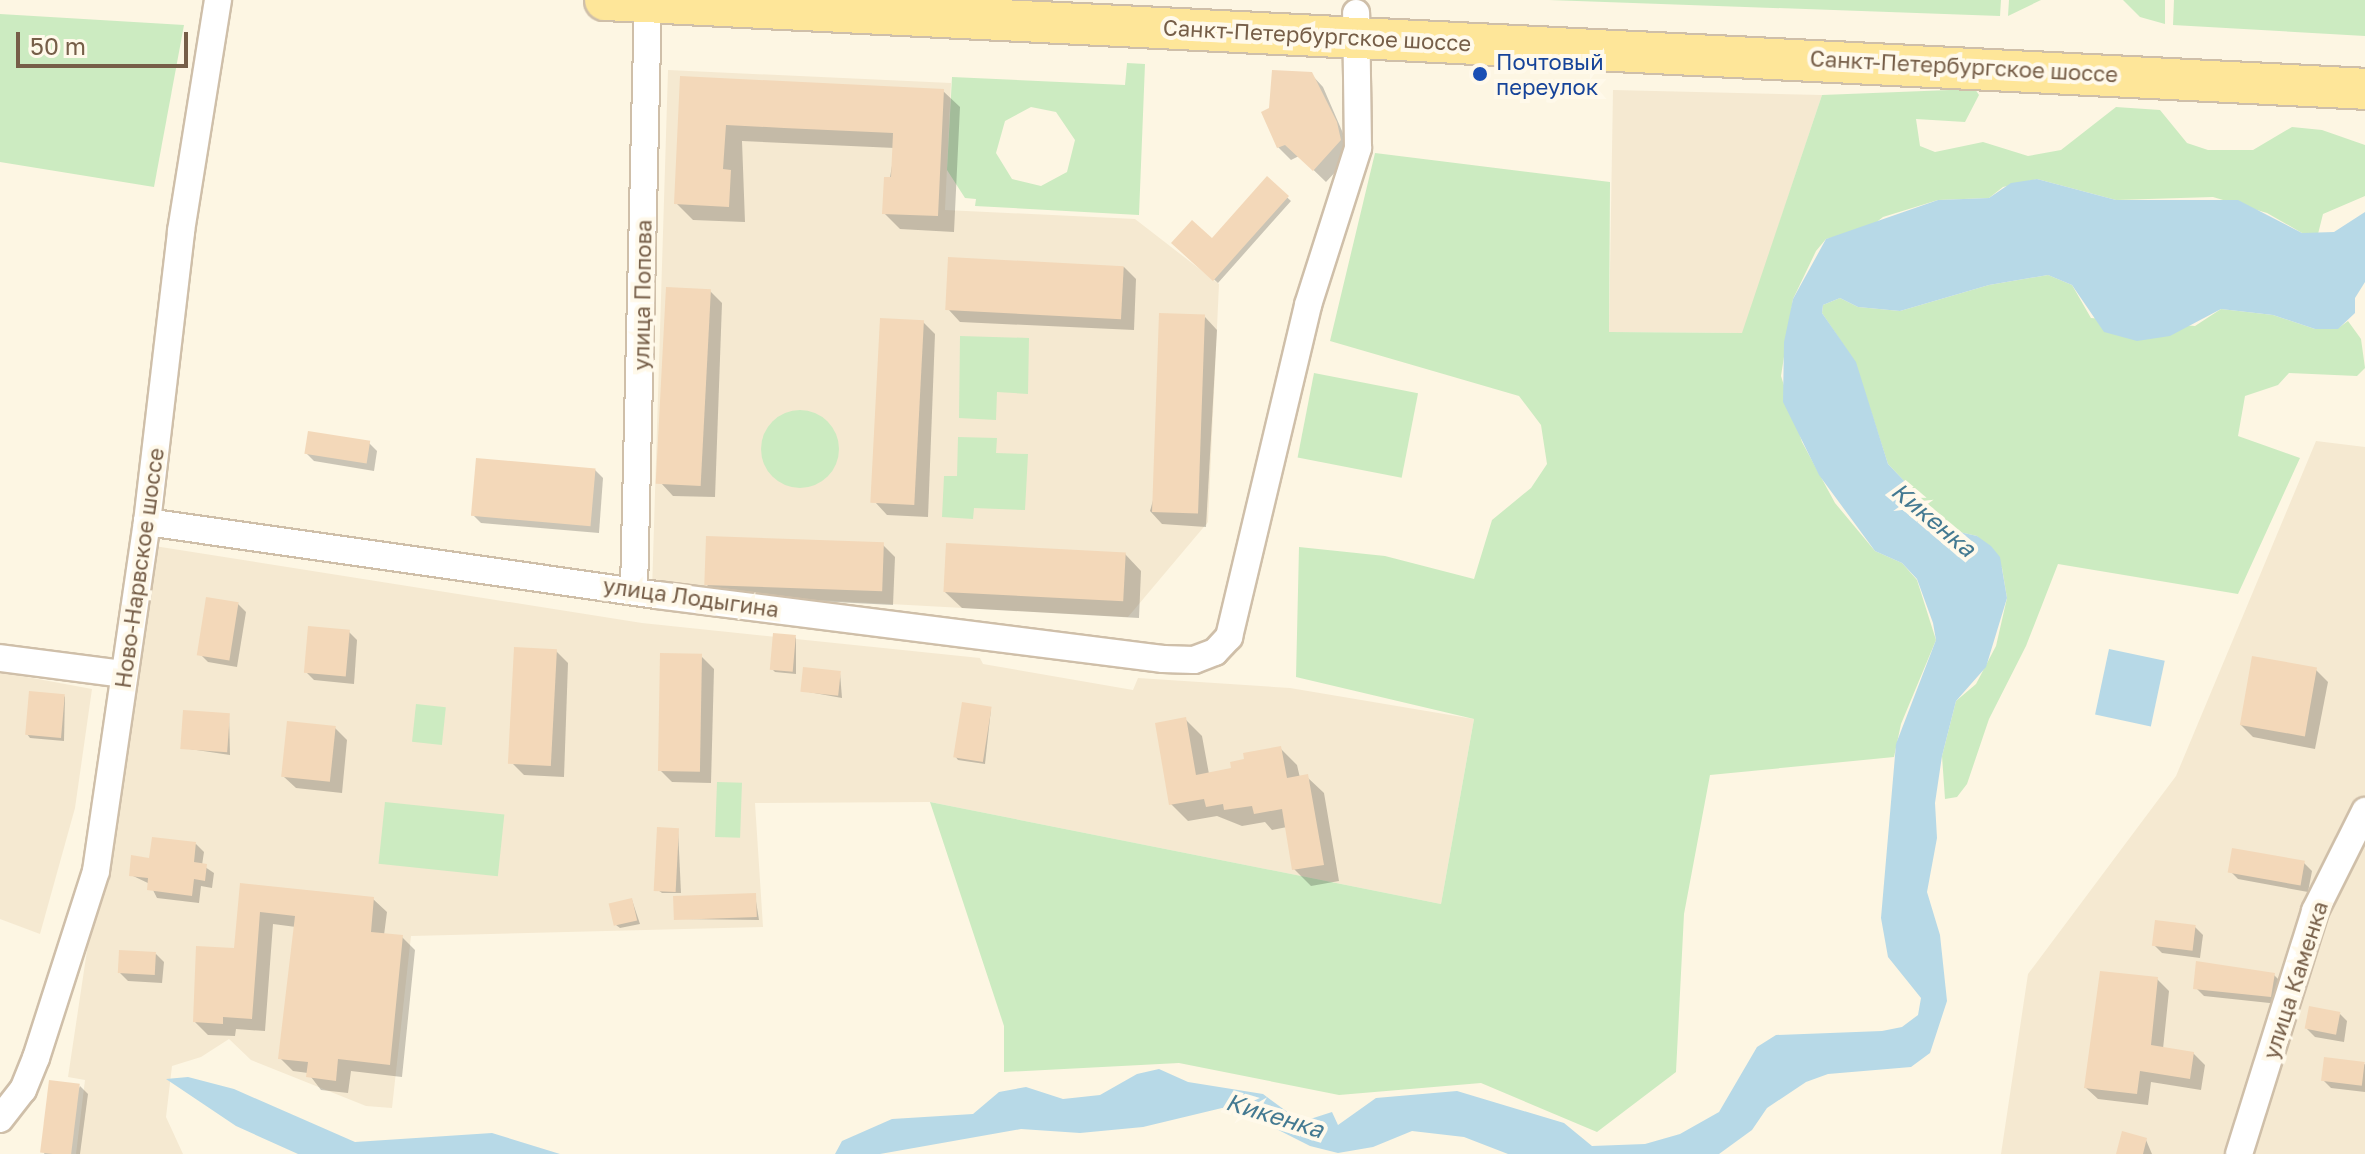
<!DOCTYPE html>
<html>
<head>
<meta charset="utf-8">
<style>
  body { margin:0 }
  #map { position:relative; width:2365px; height:1154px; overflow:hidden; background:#fdf6e3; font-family:"Golos Text",sans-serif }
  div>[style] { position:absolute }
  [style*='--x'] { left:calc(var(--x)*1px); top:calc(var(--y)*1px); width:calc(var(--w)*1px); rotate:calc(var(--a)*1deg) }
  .residential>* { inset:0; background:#f5e9d1 }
  .green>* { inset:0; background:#ccebc1; transform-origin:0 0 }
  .round { border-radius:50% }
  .water>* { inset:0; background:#b7d9e7; transform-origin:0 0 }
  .shadow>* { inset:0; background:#0003 }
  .building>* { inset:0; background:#f3d8b9; transform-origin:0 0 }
  .roads { filter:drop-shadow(2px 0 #cfbfa9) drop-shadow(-2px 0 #cfbfa9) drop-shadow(0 2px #cfbfa9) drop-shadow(0 -2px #cfbfa9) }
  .minor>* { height:26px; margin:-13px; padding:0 13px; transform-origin:13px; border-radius:13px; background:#fff }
  .primary>* { height:40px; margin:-20px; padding:0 20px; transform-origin:20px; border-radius:20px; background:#fee699 }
  .dots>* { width:22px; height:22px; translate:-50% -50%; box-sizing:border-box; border:4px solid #fff9ea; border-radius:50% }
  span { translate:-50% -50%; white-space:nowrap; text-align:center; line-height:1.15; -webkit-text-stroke:8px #fff9ea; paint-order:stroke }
  .street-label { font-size:22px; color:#765e48 }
  .transit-label { font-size:22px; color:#164399 }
  .left { translate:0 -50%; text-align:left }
  .water-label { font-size:24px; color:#437991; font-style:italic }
  .scale { position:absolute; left:16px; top:32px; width:172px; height:36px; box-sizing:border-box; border:4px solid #765e48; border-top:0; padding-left:10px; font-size:24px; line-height:28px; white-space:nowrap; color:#765e48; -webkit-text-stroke:6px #fff9ea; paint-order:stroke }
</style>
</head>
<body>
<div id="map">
  <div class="residential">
    <i style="clip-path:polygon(668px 70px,951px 83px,945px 210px,1135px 219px,1219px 284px,1208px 522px,1128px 617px,652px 591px)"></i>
    <i style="clip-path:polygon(1613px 90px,1822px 95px,1743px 333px,1609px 332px)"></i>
    <i style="clip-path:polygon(2316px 441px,2365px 447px,2365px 1154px,2001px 1154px,2028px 974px,2176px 776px)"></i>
    <i style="clip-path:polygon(148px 545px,642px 623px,980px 658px,983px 664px,1133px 690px,1138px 678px,1290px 688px,1474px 719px,1441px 904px,930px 802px,755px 803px,763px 927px,411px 936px,392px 1108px,366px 1106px,251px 1060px,229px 1039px,201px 1057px,172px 1066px,166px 1117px,183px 1154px,76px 1154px,85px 1080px,68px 1077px)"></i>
    <i style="clip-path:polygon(0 672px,92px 689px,75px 808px,40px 934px,0 919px)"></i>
  </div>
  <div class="green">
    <i style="clip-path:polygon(1549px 0,2001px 0,2000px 16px)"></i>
    <i style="clip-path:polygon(2009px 0,2041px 0,2008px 16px)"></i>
    <i style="clip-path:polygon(2123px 0,2165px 0,2165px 24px,2140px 17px)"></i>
    <i style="clip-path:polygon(2174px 0,2365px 0,2365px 36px,2173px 25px)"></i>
    <i style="clip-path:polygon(0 14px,184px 25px,154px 187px,0 162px)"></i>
    <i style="clip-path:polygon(evenodd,1127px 63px,1145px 64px,1139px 215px,975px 206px,976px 199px,965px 198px,947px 170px,952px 77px,1125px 85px,1127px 63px,1031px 107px,1056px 112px,1075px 140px,1067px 172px,1041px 186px,1012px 179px,996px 153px,1005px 121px,1031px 107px)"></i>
    <i style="clip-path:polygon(1975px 89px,1979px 95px,1965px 122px,1916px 119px,1920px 146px,1935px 152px,1983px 142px,2028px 156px,2061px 150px,2116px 107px,2160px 110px,2187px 143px,2208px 150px,2253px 150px,2292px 127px,2322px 130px,2365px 145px,2365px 196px,2323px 214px,2318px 234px,2302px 233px,2267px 213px,2213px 197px,2116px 200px,2037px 179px,2003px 187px,1989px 198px,1938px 200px,1883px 217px,1869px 228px,1826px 239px,1816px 251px,1793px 299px,1781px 376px,1802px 442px,1835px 503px,1875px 551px,1902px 563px,1917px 580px,1936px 640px,1901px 724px,1894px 757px,1710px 775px,1684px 914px,1676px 1072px,1597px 1132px,1481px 1083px,1339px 1095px,1179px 1063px,1004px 1072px,1004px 1026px,930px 802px,1441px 904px,1474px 719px,1296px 677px,1299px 547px,1385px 556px,1474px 579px,1492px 520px,1531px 488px,1547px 464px,1541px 425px,1519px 396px,1330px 341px,1375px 153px,1610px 182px,1609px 332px,1742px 333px,1822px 95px)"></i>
    <i style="clip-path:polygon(2048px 275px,2072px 285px,2091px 318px,2195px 326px,2221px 309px,2273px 315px,2315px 329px,2337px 329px,2348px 321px,2361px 339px,2365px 368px,2357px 376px,2289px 373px,2278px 385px,2245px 396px,2238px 436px,2300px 458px,2238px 594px,2058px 564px,2026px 646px,1989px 719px,1967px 784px,1957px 797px,1945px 799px,1942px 756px,1956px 701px,1976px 684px,1996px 646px,2007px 598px,2002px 568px,1977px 536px,1951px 530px,1888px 464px,1855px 362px,1822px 313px,1823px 305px,1840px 298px,1858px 307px,1900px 311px,1989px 285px)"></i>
    <i style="clip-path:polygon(960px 336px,1029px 338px,1028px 394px,997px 392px,996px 420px,959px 418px)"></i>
    <i style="left:1314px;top:373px;width:106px;height:86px;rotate:11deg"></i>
    <i class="round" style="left:761px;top:410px;width:78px;height:78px"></i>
    <i style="clip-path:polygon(958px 437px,997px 438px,996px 453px,1028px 454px,1025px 510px,974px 508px,973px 519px,942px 517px,944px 476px,957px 476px)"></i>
    <i style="left:416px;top:704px;width:30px;height:38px;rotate:6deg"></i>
    <i style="left:717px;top:782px;width:25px;height:55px;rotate:2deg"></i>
    <i style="left:385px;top:802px;width:120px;height:62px;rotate:6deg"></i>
  </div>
  <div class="water">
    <i style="clip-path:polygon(2037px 179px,2116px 200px,2238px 200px,2302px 233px,2334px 232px,2365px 212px,2365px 282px,2355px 298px,2355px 313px,2338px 329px,2315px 329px,2273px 315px,2221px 309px,2170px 336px,2137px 341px,2104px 332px,2072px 285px,2048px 275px,1989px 285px,1900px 311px,1858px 307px,1840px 298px,1823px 305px,1822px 313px,1856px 362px,1888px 464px,1951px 530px,1977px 536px,1991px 546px,2000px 557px,2007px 598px,1986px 667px,1956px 701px,1942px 756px,1935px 803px,1937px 838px,1927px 892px,1940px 935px,1947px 1001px,1930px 1053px,1911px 1067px,1828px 1074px,1806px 1082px,1767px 1108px,1752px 1130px,1719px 1154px,1508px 1154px,1464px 1137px,1412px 1131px,1373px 1147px,1338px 1153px,1310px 1146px,1245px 1113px,1222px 1108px,1143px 1127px,1080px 1133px,1021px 1129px,880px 1154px,835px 1154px,842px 1141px,892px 1119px,973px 1114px,999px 1092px,1026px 1087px,1063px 1099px,1100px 1095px,1137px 1074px,1159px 1069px,1188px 1082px,1263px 1094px,1301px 1122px,1332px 1112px,1338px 1125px,1376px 1098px,1457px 1091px,1564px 1123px,1592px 1146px,1645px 1144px,1680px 1134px,1719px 1112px,1757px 1047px,1776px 1035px,1882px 1031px,1902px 1027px,1918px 1015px,1921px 998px,1888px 957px,1881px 918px,1896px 744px,1936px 640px,1933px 623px,1917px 579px,1902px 563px,1875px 551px,1819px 475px,1783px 402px,1784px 342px,1793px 299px,1826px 239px,1938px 200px,1989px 198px,2011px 183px)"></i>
    <i style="left:2109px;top:649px;width:57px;height:67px;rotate:12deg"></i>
    <i style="clip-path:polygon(188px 1077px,234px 1089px,355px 1142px,492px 1133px,560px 1154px,298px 1154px,236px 1126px,166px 1079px)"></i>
  </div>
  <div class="shadow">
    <i style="clip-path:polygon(1311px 74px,1323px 87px,1352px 154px,1326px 182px,1299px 156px,1291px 160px,1278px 147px)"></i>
    <i style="clip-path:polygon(682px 78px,943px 91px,960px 107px,954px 232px,900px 229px,884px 213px,895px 148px,742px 141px,745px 222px,693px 220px,676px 203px)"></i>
    <i style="clip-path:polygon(1267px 179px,1291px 201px,1218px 283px,1174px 243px,1212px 241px)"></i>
    <i style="clip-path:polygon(1124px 267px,1136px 279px,1134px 330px,960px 322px,948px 309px)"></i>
    <i style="clip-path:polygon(710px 291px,722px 303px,715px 497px,673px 496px,661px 483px)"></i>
    <i style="clip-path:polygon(1205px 317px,1217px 330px,1206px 527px,1162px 524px,1150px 511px)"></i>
    <i style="clip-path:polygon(923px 322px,935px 334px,928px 517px,887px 515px,875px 502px)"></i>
    <i style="clip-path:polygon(369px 443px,377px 451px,374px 471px,314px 461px,306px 453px)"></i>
    <i style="clip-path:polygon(595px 470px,603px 478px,599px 533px,481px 523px,473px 515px)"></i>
    <i style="clip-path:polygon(883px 545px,895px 557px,893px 605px,718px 596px,706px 584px)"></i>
    <i style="clip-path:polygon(1125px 554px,1141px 571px,1139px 618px,962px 608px,945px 592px)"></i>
    <i style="clip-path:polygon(238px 604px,246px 612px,237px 667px,208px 662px,200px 654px)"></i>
    <i style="clip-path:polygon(349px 632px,357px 640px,354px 684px,314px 680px,306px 672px)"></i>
    <i style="clip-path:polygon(796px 637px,796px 674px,775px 672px,772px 669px)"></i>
    <i style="clip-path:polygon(556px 651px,568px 663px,564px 777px,524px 775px,512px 763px)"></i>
    <i style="clip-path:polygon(701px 656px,714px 669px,711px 783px,672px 782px,660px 770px)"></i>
    <i style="clip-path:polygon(2316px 670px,2328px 682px,2315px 749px,2253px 737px,2241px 725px)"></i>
    <i style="clip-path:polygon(840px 673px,842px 698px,803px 691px)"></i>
    <i style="clip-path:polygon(65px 696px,64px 741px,30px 738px,27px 734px)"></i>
    <i style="clip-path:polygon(991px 709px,985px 764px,958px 760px,955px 756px)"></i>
    <i style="clip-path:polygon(229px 715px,230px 755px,183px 748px)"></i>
    <i style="clip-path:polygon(1186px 720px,1202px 736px,1209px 774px,1233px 770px,1281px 749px,1297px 765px,1300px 778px,1307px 777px,1324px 793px,1339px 881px,1311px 886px,1294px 869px,1287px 827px,1272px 830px,1265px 822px,1242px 826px,1217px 816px,1188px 821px,1171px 804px)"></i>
    <i style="clip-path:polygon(335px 728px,347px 740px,342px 793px,296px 788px,283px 776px)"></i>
    <i style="clip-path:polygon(678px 830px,681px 893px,662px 893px,658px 890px)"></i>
    <i style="clip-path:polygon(196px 844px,204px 852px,202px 865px,214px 873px,212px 888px,201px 886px,199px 903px,157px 898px,150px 884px,131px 875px,151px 860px)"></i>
    <i style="clip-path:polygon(2304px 863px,2312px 871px,2308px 892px,2238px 879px,2230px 871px)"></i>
    <i style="clip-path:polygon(242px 885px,373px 899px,387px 912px,384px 935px,402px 937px,415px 950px,402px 1077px,351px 1071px,348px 1093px,321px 1090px,308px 1073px,293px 1071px,280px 1058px,296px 927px,273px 924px,265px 1031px,236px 1029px,235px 1036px,208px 1035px,195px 1022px,236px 950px)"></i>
    <i style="clip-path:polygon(755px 895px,759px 920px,676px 919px)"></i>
    <i style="clip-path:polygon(632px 900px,640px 924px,620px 928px,616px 925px)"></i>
    <i style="clip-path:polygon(2195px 927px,2203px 935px,2200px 958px,2162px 953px,2154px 945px)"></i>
    <i style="clip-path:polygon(156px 954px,164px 962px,162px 983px,128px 981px,120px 973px)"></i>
    <i style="clip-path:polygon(2198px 963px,2274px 975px,2282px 983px,2279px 1004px,2204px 996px,2196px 988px)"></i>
    <i style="clip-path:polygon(2157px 979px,2169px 991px,2163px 1049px,2193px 1053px,2205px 1065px,2201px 1090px,2151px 1082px,2148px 1105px,2098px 1099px,2086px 1088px)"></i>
    <i style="clip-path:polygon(2339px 1013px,2347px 1021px,2344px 1042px,2315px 1037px,2307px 1029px)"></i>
    <i style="clip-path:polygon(2365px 1064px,2365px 1092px,2331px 1088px,2323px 1080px)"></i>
    <i style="clip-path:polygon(80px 1086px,88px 1094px,80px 1154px,44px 1154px)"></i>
    <i style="clip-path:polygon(2146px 1140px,2152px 1154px,2119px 1154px)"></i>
  </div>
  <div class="building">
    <i style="clip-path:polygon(1272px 70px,1312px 72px,1337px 122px,1341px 140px,1313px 171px,1285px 145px,1277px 148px,1261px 112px,1269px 108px)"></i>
    <i style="clip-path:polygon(680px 76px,944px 89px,938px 216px,882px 214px,884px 177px,891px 177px,893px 133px,784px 128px,726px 125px,723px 169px,731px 170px,729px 207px,674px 204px)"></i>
    <i style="clip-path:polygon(1267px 176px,1289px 196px,1213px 281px,1171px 243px,1192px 220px,1212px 238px)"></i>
    <i style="left:948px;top:257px;width:176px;height:53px;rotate:3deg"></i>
    <i style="left:666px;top:287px;width:45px;height:197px;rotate:3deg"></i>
    <i style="left:1159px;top:313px;width:46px;height:199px;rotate:2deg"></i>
    <i style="left:880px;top:318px;width:44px;height:185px;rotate:3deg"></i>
    <i style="left:308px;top:431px;width:63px;height:23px;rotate:9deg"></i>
    <i style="left:476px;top:458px;width:120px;height:58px;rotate:5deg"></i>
    <i style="left:706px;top:536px;width:178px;height:49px;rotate:2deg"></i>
    <i style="left:946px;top:543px;width:180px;height:49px;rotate:3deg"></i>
    <i style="left:206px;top:597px;width:33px;height:59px;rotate:9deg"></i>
    <i style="left:308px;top:626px;width:42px;height:47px;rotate:5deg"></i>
    <i style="left:773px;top:633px;width:23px;height:37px;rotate:5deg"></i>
    <i style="left:514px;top:647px;width:43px;height:117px;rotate:3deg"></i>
    <i style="left:660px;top:653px;width:42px;height:118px;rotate:1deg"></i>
    <i style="left:2252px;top:656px;width:66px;height:70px;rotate:10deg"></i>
    <i style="left:803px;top:667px;width:38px;height:25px;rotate:6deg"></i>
    <i style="left:29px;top:691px;width:36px;height:44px;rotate:5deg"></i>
    <i style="left:962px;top:702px;width:30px;height:56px;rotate:9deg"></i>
    <i style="left:183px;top:710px;width:47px;height:39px;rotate:4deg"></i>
    <i style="clip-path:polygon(1186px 717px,1196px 775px,1231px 768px,1230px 762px,1244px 759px,1243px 753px,1281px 746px,1287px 778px,1308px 774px,1324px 865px,1292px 870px,1282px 809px,1254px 814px,1252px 806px,1224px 810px,1223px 804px,1206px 807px,1204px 799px,1169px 805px,1155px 723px)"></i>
    <i style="left:287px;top:721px;width:49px;height:56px;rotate:6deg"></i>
    <i style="left:657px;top:827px;width:22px;height:64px;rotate:3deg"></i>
    <i style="clip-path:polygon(152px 837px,196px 842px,194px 862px,207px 864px,205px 881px,194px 879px,192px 896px,147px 890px,148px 878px,129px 876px,131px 855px,149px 858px)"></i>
    <i style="left:2232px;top:848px;width:74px;height:25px;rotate:10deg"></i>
    <i style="clip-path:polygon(240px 883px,374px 897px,371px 932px,403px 935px,390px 1065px,338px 1059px,336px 1081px,306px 1077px,308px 1062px,278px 1059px,295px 916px,260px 912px,252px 1019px,223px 1017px,223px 1024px,193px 1022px,196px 946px,234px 948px)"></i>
    <i style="left:756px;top:893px;width:24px;height:83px;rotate:88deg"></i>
    <i style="left:632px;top:898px;width:23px;height:24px;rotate:77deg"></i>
    <i style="left:2155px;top:920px;width:41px;height:26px;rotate:7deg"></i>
    <i style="left:119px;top:950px;width:37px;height:23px;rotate:3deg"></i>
    <i style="clip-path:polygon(2196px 961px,2275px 973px,2271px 997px,2193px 989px)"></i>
    <i style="clip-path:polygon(2100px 971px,2158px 977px,2151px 1045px,2194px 1052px,2190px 1079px,2140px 1071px,2137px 1094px,2084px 1088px)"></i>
    <i style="left:2309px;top:1006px;width:32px;height:23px;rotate:11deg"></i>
    <i style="left:2324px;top:1057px;width:41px;height:24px;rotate:7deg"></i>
    <i style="left:49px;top:1080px;width:31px;height:73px;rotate:7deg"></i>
    <i style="clip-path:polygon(2122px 1131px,2147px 1138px,2143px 1154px,2116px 1154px)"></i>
  </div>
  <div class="roads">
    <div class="minor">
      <i style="--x:147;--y:522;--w:515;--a:8.15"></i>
      <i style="--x:657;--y:595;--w:510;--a:7.21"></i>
      <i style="--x:1163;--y:659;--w:31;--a:2"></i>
      <i style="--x:1194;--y:660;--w:22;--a:-21"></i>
      <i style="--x:1215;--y:652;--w:21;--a:-47"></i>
      <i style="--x:1229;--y:637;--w:341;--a:-76.6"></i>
      <i style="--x:1308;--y:305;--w:165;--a:-72.3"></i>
      <i style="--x:1358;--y:148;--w:135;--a:-90.8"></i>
      <i style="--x:634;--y:590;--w:590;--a:-88.64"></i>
      <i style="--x:0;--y:658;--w:124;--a:7.4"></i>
      <i style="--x:0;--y:1119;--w:37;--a:-52"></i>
      <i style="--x:23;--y:1090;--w:35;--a:-68"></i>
      <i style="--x:36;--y:1058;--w:196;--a:-72.2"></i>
      <i style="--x:96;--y:871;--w:353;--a:-81.7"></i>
      <i style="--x:147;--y:522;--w:293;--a:-83.3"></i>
      <i style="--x:181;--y:231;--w:234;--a:-80.9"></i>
      <i style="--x:2239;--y:1154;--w:255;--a:-72.6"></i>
      <i style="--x:2315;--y:911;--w:112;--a:-63.4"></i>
    </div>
    <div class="primary">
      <i style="--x:605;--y:0;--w:1762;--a:2.89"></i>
    </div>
  </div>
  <div class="dots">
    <i style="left:1480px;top:74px;background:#1a4fb4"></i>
  </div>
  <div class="street-label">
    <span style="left:1317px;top:35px;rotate:3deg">Санкт-Петербургское шоссе</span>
    <span style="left:1964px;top:66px;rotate:3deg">Санкт-Петербургское шоссе</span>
    <span style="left:642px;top:295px;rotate:-89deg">улица Попова</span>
    <span style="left:139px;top:568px;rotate:-82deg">Ново-Нарвское шоссе</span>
    <span style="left:691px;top:597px;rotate:8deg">улица Лодыгина</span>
    <span style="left:2295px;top:980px;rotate:-72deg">улица Каменка</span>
  </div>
  <div class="transit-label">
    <span class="left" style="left:1496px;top:74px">Почтовый<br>переулок</span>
  </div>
  <div class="water-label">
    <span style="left:1934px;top:519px;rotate:40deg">Кикенка</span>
    <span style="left:1275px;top:1115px;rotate:17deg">Кикенка</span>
  </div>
  <div class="scale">50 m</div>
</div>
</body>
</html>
